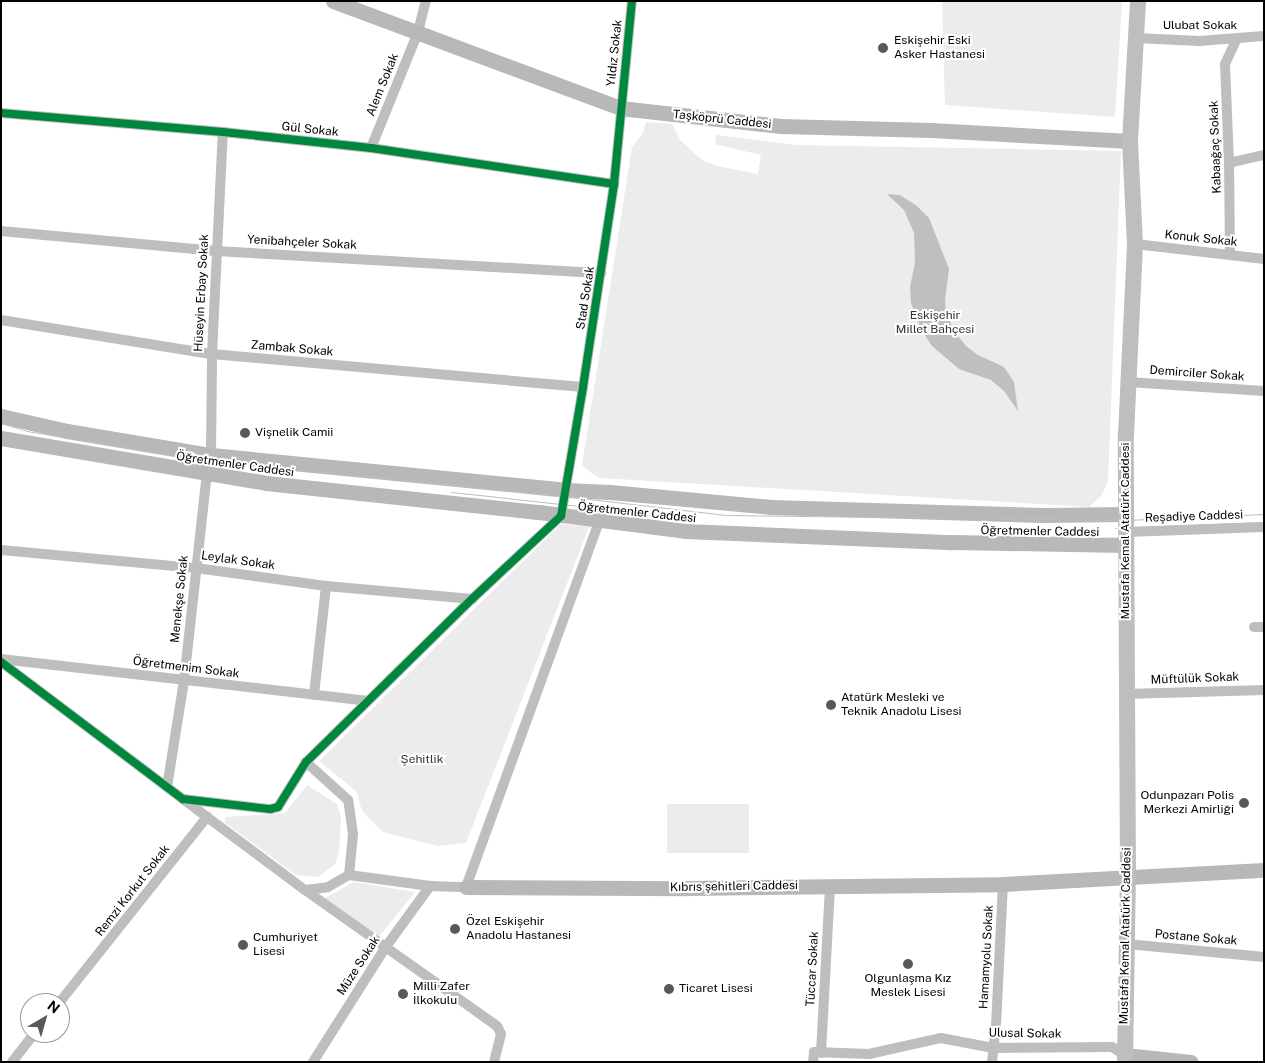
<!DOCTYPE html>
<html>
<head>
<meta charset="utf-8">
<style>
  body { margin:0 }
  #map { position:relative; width:1265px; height:1063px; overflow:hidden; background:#fff; font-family:"Public Sans",sans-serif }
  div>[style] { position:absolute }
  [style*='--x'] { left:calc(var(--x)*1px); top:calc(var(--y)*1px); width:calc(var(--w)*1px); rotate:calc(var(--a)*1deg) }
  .green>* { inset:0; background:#ececec; transform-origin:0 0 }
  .water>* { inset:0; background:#bfbfbf }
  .minor>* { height:10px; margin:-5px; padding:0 5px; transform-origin:5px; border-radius:5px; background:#bebebe }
  .secondary>* { height:15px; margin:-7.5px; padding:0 7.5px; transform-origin:7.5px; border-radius:7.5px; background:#b8b8b8 }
  .primary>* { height:16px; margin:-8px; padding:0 8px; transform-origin:8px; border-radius:8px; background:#bebebe }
  .tram>* { height:1px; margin:-0.5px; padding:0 0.5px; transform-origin:0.5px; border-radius:0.5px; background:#bebebe }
  .cycleway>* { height:8px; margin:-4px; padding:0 4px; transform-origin:4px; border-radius:4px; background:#00873e }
  .dots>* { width:14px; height:14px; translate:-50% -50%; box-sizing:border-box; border:2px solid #fff; border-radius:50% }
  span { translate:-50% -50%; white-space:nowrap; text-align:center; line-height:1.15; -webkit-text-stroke:4px #fff; paint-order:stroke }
  .street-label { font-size:12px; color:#000 }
  .poi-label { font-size:12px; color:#000 }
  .left { translate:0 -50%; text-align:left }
  .right { translate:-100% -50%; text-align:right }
  .park-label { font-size:12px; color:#333 }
  .frame { position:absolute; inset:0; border:2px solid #000; pointer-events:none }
  .north { position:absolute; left:20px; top:993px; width:50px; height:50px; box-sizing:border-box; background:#fff; border:1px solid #999; border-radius:50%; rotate:38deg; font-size:14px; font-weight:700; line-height:20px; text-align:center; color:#000 }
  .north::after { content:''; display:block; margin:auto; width:18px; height:22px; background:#595959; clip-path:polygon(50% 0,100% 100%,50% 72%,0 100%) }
</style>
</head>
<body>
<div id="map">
  <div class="green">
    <i style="clip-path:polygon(942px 1px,1122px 1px,1115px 117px,945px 105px)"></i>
    <i style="clip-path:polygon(646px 122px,672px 124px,680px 140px,702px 160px,717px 166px,758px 174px,761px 155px,715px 144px,716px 135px,796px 145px,1121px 151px,1108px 482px,1101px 496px,1089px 507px,600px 478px,590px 472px,582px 465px,632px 147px,643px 133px)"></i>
    <i style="clip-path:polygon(561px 524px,589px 527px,466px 843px,438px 846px,383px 832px,362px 811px,356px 791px,319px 761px)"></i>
    <i style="clip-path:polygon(307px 785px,337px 804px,341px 818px,339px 852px,335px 864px,318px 877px,296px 875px,224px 822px,226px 817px,285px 813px)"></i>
    <i style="left:667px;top:804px;width:82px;height:49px"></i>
    <i style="clip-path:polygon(354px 882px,415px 892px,378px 938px,325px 898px)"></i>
  </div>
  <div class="water">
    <i style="clip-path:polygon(887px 194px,900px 195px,917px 206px,929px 218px,949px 269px,945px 300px,946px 312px,954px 331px,966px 346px,978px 355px,1004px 367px,1014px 382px,1018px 411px,1004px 391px,991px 380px,959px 369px,932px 346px,922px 331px,911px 303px,910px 287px,915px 262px,914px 233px,904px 210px)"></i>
  </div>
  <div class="minor">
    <i style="--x:1136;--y:38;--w:63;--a:2.7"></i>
    <i style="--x:1199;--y:41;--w:65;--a:-4.4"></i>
    <i style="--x:1;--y:113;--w:223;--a:4.9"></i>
    <i style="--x:223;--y:132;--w:149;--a:6.2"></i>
    <i style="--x:371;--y:148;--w:246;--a:8.4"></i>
    <i style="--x:371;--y:148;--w:125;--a:-67.9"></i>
    <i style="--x:418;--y:32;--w:32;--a:-76"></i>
    <i style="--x:1229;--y:163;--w:36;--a:-13"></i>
    <i style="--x:1;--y:231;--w:216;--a:5.3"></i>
    <i style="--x:216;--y:251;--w:386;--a:3.3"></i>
    <i style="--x:1135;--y:244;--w:130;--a:6.6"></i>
    <i style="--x:1230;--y:255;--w:92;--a:-90.6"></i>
    <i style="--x:1229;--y:163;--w:99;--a:-92.3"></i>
    <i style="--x:1225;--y:64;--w:26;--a:-65"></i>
    <i style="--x:1;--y:320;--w:214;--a:9.2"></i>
    <i style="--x:212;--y:354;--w:372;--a:5.1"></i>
    <i style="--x:1128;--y:382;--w:136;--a:3.8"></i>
    <i style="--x:211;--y:455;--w:101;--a:-89.4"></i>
    <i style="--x:212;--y:354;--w:222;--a:-87.2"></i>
    <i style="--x:1126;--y:532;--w:138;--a:-2.1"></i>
    <i style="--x:1;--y:550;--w:196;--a:5.3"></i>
    <i style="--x:196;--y:568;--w:131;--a:7.9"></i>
    <i style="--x:326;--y:586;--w:147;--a:5.1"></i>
    <i style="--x:1254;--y:627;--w:10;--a:0"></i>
    <i style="--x:1;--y:659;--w:368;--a:6.5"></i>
    <i style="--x:1;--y:662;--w:228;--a:37"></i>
    <i style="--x:183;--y:799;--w:88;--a:6.6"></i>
    <i style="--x:270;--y:809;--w:8;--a:-14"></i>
    <i style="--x:278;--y:807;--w:53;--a:-58.1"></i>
    <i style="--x:306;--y:762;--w:233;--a:-44.5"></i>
    <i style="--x:472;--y:599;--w:122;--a:-43"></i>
    <i style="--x:561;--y:516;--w:131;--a:-80.3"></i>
    <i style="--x:583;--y:387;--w:205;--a:-81.3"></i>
    <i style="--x:614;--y:184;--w:184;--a:-84.4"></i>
    <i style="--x:1126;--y:694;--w:138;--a:-1.7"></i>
    <i style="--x:314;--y:695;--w:110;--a:-83.7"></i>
    <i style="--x:167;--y:787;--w:107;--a:-80.9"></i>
    <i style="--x:184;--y:681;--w:209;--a:-83.7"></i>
    <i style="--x:207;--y:817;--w:122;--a:36.7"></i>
    <i style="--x:305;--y:890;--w:235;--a:35.3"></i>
    <i style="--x:497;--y:1026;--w:9;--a:63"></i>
    <i style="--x:501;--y:1034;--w:29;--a:104"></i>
    <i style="--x:349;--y:875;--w:82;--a:7.7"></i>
    <i style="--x:430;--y:886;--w:36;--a:2"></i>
    <i style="--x:466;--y:887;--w:389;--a:-70"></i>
    <i style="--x:305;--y:890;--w:23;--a:-7"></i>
    <i style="--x:328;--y:887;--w:24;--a:-30"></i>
    <i style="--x:349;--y:875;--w:41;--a:-84.4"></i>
    <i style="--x:353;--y:834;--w:34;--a:-98"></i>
    <i style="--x:348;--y:800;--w:57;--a:-137.9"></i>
    <i style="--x:1127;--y:944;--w:138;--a:5.4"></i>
    <i style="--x:59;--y:1003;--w:238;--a:-51.5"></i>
    <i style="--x:207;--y:817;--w:30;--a:-143"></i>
    <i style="--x:821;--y:1053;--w:167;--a:-86.9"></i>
    <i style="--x:12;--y:1062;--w:37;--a:-52"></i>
    <i style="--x:313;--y:1062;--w:135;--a:-57.7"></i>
    <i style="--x:385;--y:948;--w:77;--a:-54"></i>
    <i style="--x:813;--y:1062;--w:10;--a:-84"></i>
    <i style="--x:814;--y:1052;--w:55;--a:2.1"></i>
    <i style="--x:869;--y:1054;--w:74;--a:-12.5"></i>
    <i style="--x:941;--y:1038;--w:53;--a:10.9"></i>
    <i style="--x:993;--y:1048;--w:119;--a:-0.5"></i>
    <i style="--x:1112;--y:1047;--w:15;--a:32"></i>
    <i style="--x:992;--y:1062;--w:36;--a:-84"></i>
    <i style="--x:996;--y:1026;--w:142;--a:-87.2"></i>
  </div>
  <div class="secondary">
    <i style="--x:333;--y:1;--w:306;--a:20.4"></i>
    <i style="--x:620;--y:108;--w:162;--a:6.4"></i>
    <i style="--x:781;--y:126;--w:150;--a:1.5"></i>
    <i style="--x:931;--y:130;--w:199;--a:3.2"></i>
    <i style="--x:1;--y:416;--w:68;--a:12.8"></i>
    <i style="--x:67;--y:431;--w:146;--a:9.5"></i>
    <i style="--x:211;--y:455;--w:356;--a:5.6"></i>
    <i style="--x:565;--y:490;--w:45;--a:2.5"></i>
    <i style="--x:610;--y:492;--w:162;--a:5.3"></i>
    <i style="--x:771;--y:507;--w:272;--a:1.7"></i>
    <i style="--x:1043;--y:515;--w:82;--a:-0.7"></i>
    <i style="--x:1;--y:438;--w:269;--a:9.6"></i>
    <i style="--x:266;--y:483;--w:275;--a:6.1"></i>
    <i style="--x:539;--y:512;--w:147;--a:7.4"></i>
    <i style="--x:685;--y:531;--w:267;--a:2.4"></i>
    <i style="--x:952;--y:542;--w:174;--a:1"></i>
    <i style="--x:466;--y:887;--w:222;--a:0.3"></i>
    <i style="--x:688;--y:888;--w:315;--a:-0.7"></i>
    <i style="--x:1003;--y:884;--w:261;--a:-3.1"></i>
    <i style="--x:1125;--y:1055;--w:66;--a:6.1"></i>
  </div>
  <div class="primary">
    <i style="--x:1125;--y:1062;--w:185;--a:-89.1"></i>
    <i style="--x:1128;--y:877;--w:442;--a:-90.3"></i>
    <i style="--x:1126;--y:435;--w:191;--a:-87.3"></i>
    <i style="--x:1135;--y:244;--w:103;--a:-92.8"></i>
    <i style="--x:1130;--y:141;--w:140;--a:-86.7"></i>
  </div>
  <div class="tram">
    <i style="--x:1;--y:423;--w:27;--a:17"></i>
    <i style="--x:27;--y:431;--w:179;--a:9.3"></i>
    <i style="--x:204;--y:460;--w:362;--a:5.7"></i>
    <i style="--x:564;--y:496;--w:163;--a:6.7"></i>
    <i style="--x:726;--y:515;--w:400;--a:0.7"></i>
    <i style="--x:1126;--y:520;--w:138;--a:-2.5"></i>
    <i style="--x:451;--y:492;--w:168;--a:6.2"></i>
    <i style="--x:1115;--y:528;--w:149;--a:-2.3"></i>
  </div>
  <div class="cycleway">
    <i style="--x:1;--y:113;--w:223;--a:4.9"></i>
    <i style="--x:223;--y:132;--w:149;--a:6.2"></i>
    <i style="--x:371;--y:148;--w:246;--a:8.4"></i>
    <i style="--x:1;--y:662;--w:228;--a:37"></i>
    <i style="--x:183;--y:799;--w:88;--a:6.6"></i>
    <i style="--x:270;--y:809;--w:8;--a:-14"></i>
    <i style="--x:278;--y:807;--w:53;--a:-58.1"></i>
    <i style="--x:306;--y:762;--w:233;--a:-44.5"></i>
    <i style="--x:472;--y:599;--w:122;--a:-43"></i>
    <i style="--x:561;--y:516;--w:131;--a:-80.3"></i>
    <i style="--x:583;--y:387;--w:205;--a:-81.3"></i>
    <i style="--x:614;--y:184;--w:184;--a:-84.4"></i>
  </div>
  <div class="dots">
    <i style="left:883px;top:48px;background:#595959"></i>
    <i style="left:245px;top:433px;background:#595959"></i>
    <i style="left:831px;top:705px;background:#595959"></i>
    <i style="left:1244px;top:803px;background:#595959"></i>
    <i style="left:455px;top:929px;background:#595959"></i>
    <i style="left:243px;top:945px;background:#595959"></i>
    <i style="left:908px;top:964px;background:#595959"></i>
    <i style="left:669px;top:989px;background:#595959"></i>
    <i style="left:403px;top:994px;background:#595959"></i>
  </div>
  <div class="street-label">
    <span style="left:1200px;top:26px">Ulubat Sokak</span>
    <span style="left:615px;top:53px;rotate:-84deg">Yıldız Sokak</span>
    <span style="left:383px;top:85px;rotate:-68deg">Alem Sokak</span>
    <span style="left:722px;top:120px;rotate:6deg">Taşköprü Caddesi</span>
    <span style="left:310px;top:130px;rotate:6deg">Gül Sokak</span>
    <span style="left:1216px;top:147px;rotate:-92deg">Kabaağaç Sokak</span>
    <span style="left:1201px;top:239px;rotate:6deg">Konuk Sokak</span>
    <span style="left:302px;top:243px;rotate:3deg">Yenibahçeler Sokak</span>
    <span style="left:202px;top:293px;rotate:-87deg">Hüseyin Erbay Sokak</span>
    <span style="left:586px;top:298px;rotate:-81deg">Stad Sokak</span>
    <span style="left:292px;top:349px;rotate:5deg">Zambak Sokak</span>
    <span style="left:1197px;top:374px;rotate:4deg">Demirciler Sokak</span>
    <span style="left:235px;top:465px;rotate:8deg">Öğretmenler Caddesi</span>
    <span style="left:637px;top:513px;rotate:6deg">Öğretmenler Caddesi</span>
    <span style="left:1194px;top:517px;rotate:-2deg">Reşadiye Caddesi</span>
    <span style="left:1126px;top:531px;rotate:-90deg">Mustafa Kemal Atatürk Caddesi</span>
    <span style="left:1040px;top:532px;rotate:1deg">Öğretmenler Caddesi</span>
    <span style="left:238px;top:561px;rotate:8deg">Leylak Sokak</span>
    <span style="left:180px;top:599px;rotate:-84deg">Menekşe Sokak</span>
    <span style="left:186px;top:668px;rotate:7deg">Öğretmenim Sokak</span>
    <span style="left:1195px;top:679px;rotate:-2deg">Müftülük Sokak</span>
    <span style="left:734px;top:887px;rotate:-1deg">Kıbrıs şehitleri Caddesi</span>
    <span style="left:133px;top:891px;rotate:-52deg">Remzi Korkut Sokak</span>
    <span style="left:1126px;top:936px;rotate:-89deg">Mustafa Kemal Atatürk Caddesi</span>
    <span style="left:1196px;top:938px;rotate:5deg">Postane Sokak</span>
    <span style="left:987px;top:957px;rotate:-87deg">Hamamyolu Sokak</span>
    <span style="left:359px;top:966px;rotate:-57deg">Müze Sokak</span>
    <span style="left:813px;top:969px;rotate:-87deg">Tüccar Sokak</span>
    <span style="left:1025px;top:1034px;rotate:1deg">Ulusal Sokak</span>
  </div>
  <div class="poi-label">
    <span class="left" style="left:894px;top:48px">Eskişehir Eski<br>Asker Hastanesi</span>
    <span class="left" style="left:255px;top:433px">Vişnelik Camii</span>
    <span class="left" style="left:841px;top:705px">Atatürk Mesleki ve<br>Teknik Anadolu Lisesi</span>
    <span class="right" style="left:1234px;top:803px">Odunpazarı Polis<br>Merkezi Amirliği</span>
    <span class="left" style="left:466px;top:929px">Özel Eskişehir<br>Anadolu Hastanesi</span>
    <span class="left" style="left:253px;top:945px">Cumhuriyet<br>Lisesi</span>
    <span style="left:908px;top:986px">Olgunlaşma Kız<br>Meslek Lisesi</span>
    <span class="left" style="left:413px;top:994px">Milli Zafer<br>İlkokulu</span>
    <span class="left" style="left:679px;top:989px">Ticaret Lisesi</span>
  </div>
  <div class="park-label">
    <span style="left:935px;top:323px">Eskişehir<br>Millet Bahçesi</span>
    <span style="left:422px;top:760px">Şehitlik</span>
  </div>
  <div class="frame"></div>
  <div class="north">N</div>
</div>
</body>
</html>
